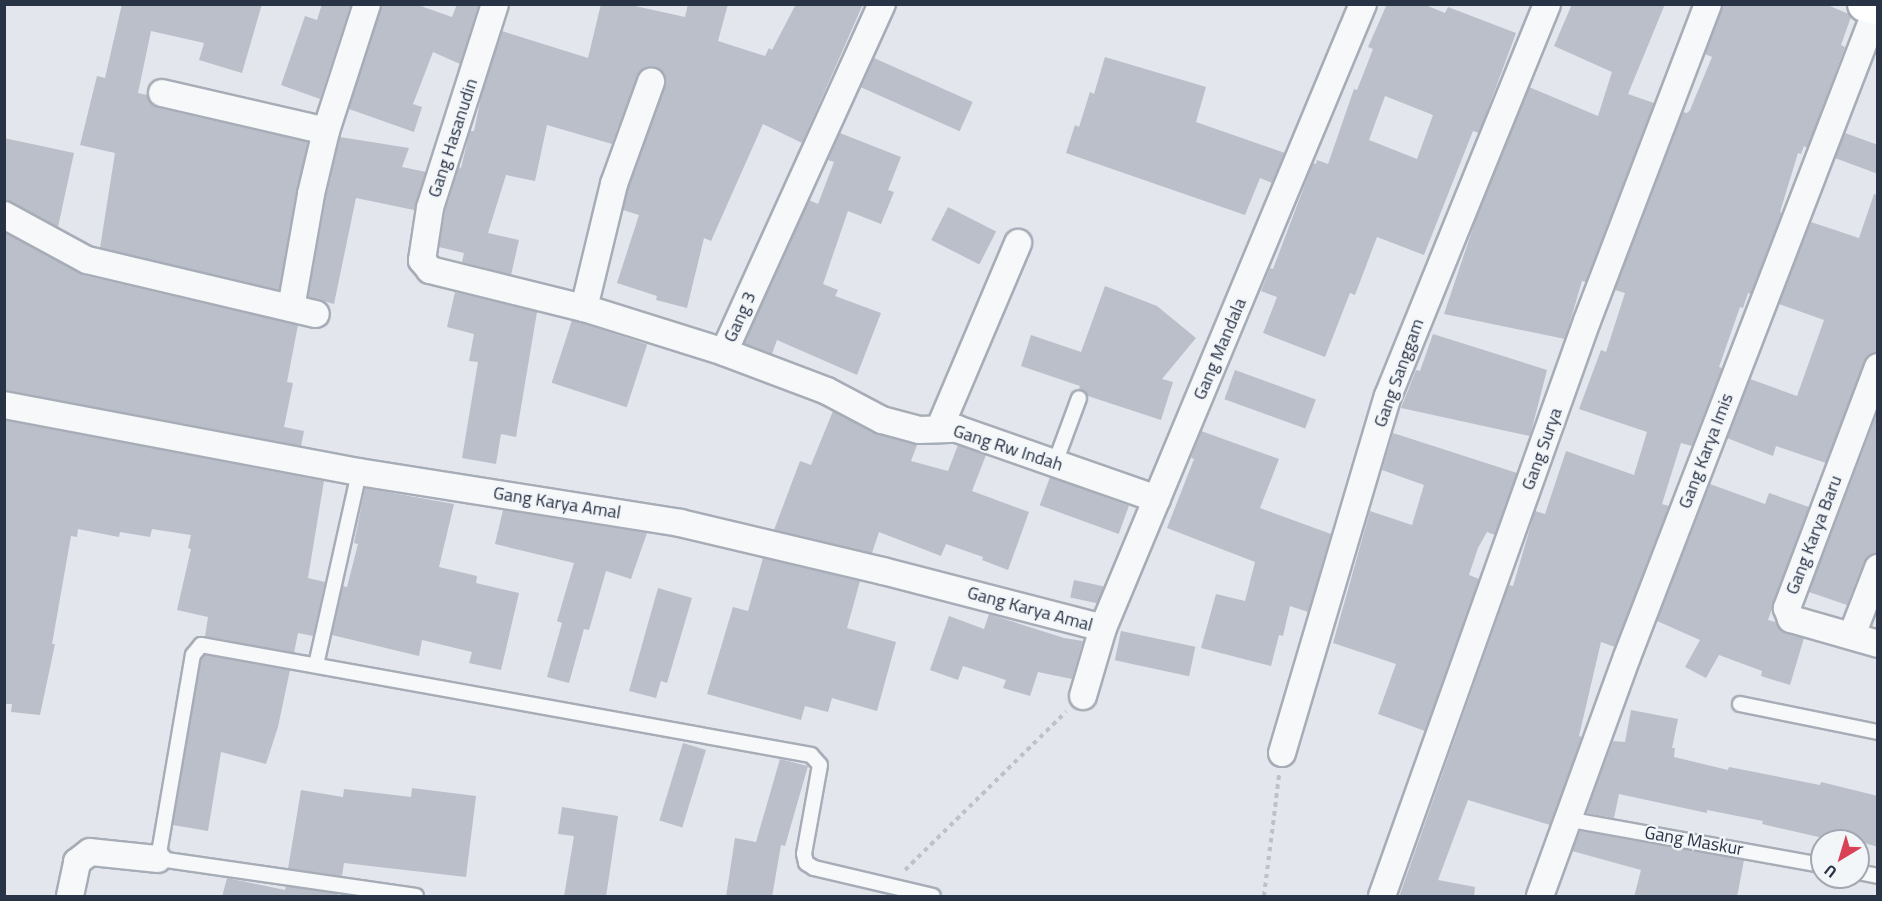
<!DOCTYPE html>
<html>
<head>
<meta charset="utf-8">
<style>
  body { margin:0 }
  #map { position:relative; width:1882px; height:901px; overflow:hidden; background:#e3e6ec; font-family:"Titillium Web",sans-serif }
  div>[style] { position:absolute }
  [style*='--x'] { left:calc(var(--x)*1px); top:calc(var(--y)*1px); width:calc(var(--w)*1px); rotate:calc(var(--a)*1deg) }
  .building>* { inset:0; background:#babfca; transform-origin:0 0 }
  .path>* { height:4px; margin-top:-2px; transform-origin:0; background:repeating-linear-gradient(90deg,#bdc1c8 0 4.5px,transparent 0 9px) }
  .roads { filter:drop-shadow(2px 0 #a7adb7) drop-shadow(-2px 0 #a7adb7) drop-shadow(0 2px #a7adb7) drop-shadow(0 -2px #a7adb7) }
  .lane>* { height:14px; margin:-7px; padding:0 7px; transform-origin:7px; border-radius:7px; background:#f6f8fa }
  .street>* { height:26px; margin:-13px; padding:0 13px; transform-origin:13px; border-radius:13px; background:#f6f8fa }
  .secondary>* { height:33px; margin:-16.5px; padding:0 16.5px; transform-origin:16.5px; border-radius:16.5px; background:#fff }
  span { translate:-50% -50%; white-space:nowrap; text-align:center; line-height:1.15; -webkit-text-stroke:4.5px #f3f6f9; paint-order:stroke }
  .street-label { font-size:18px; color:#293346 }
  .frame { position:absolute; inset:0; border:6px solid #293346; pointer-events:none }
  .north { position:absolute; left:1810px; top:829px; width:60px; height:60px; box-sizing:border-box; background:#f3f6f9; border:2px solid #a2a8b1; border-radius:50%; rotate:218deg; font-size:16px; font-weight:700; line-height:24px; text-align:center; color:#293346 }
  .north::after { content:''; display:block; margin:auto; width:21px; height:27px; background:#d94154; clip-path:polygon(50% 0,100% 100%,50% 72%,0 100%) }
</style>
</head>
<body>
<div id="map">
  <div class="building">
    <i style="clip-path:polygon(122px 4px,262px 4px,242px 73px,199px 60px,204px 43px,151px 31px,138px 93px,147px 95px,151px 104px,159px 108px,308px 142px,279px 290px,100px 248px,115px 153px,80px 145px,97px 76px,105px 78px)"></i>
    <i style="clip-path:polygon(322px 4px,351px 4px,320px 99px,281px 85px,305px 16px,317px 20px)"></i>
    <i style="clip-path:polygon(382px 4px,415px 4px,452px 17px,457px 4px,479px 4px,460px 64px,433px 52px,413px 104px,422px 107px,414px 132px,349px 109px)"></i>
    <i style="clip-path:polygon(601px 4px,626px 4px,685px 17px,688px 4px,728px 4px,718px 41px,765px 56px,769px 48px,772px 50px,796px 4px,863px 4px,802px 143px,763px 124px,711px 241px,704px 238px,687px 308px,656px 300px,657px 296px,617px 283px,639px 215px,623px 210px,628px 188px,665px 87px,663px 73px,656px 68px,642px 70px,637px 76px,612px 144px,547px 125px,535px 181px,506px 175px,488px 233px,519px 240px,511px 275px,462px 262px,464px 253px,439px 247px,445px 211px,459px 167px,461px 168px,470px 131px,474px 131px,482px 93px,502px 31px,588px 58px)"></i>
    <i style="clip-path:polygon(evenodd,1387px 4px,1423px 4px,1445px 13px,1448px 7px,1516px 33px,1479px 133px,1473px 131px,1424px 255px,1377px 237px,1355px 295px,1350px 293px,1325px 357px,1263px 333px,1277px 297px,1261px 291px,1270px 268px,1273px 269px,1313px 163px,1316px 164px,1317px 160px,1328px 164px,1354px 89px,1357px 90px,1373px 49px,1368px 47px,1387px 4px,1385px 96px,1433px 115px,1417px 159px,1369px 140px,1385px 96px)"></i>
    <i style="clip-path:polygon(1572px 4px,1665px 4px,1628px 94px,1654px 103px,1586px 282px,1582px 281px,1565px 339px,1444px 314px,1476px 219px,1529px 87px,1598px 116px,1612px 72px,1554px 46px)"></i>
    <i style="clip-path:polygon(1724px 4px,1825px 4px,1849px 14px,1851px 17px,1841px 45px,1845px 47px,1825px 101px,1807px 148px,1804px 146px,1801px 154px,1798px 153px,1780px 212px,1782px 213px,1751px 294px,1748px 293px,1743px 308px,1740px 307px,1719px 367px,1722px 368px,1692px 446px,1681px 443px,1662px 504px,1669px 506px,1615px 647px,1601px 642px,1579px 736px,1582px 737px,1550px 825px,1468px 800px,1438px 880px,1475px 887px,1474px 897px,1399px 897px,1509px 585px,1513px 586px,1535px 511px,1545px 514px,1566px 451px,1634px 475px,1647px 432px,1579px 409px,1601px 350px,1606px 352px,1625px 293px,1615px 290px,1683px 112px,1687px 113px,1690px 110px,1712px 57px,1705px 54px)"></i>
    <i style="clip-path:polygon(1105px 57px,1206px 87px,1196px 122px,1285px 153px,1272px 183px,1260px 178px,1245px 215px,1066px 153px,1075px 125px,1079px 127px,1090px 92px,1094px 94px)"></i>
    <i style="left:874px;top:58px;width:108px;height:32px;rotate:24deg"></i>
    <i style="clip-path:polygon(840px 133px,901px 157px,888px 190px,894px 192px,881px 224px,848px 211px,823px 284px,838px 290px,835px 296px,881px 313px,857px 375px,777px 340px,772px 354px,744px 344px,809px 200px,818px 204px,834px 162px,828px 160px)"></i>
    <i style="clip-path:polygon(1845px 133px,1878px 145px,1878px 174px,1835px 158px)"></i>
    <i style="clip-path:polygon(340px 137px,409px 148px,402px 167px,426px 172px,414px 210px,356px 198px,334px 304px,308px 297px,326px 197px)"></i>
    <i style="clip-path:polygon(4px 138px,74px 153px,58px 227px,4px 200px)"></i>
    <i style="clip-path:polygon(1874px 194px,1878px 195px,1878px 352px,1869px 355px,1864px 362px,1826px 463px,1776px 446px,1773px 456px,1727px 438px,1750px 379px,1797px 396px,1824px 320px,1779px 304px,1811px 222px,1859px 238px)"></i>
    <i style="left:948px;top:207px;width:54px;height:37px;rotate:27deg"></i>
    <i style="clip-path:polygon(4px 232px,83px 275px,298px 325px,287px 382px,293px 383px,284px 427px,304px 431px,301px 446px,4px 390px)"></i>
    <i style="clip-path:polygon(1105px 286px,1157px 306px,1196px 338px,1162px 379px,1173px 382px,1161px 420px,1088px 396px,1079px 389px,1080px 386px,1021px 366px,1031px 335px,1081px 352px)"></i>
    <i style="clip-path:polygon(455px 292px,537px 312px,516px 437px,501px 434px,496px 464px,462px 458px,478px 362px,469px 361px,474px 334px,447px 327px)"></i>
    <i style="left:572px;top:320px;width:79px;height:66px;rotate:18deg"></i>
    <i style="clip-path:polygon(1433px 334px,1547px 370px,1530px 436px,1401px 408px,1416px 370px,1420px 371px)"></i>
    <i style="left:1235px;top:370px;width:86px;height:31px;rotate:20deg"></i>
    <i style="clip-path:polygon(833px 411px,875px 433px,917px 445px,911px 461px,948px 471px,958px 445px,986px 455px,972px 491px,1029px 512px,1008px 570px,982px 560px,983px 557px,946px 544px,941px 556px,879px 532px,872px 553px,774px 530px,800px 461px,811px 465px)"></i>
    <i style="clip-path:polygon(1878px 411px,1878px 553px,1869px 556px,1864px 562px,1847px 605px,1809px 592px)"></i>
    <i style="clip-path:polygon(4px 420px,324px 481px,308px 578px,325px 582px,313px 636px,298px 633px,294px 653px,205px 637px,208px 617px,177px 610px,191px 549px,188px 548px,191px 535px,152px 529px,150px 537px,120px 532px,119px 537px,78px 529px,77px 537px,71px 536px,52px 644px,55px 644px,40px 715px,11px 712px,12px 704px,4px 704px)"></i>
    <i style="clip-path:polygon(1201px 431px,1279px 459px,1260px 508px,1331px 534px,1308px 612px,1290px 606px,1283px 636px,1279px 635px,1271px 666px,1201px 648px,1216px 594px,1245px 601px,1255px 562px,1167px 528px,1194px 459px,1191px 458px)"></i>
    <i style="clip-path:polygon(1393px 433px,1517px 473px,1495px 535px,1487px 532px,1478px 548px,1469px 575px,1479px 579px,1425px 731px,1378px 714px,1396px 664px,1333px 643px,1370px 511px,1412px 525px,1424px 485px,1382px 470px)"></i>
    <i style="left:1050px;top:477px;width:84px;height:30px;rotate:20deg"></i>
    <i style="clip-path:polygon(1710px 484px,1765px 504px,1769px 493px,1809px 507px,1768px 620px,1776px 622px,1786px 633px,1804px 638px,1790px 685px,1761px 676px,1762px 671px,1719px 655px,1706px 678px,1685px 667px,1700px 640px,1657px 621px)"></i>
    <i style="clip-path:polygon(365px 488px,454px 504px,439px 567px,477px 576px,476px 583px,519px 593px,501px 670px,469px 663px,472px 652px,422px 640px,419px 656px,332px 635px,343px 586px,347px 587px,358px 544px,354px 543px)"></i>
    <i style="clip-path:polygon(503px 510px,647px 533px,631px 579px,606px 571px,589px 630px,584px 629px,569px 683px,547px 677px,562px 623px,557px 621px,574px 563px,495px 544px)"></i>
    <i style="clip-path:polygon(763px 558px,860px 581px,847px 628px,896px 642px,877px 711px,832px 698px,828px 712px,805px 706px,801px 720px,707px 694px,733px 607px,748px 611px)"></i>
    <i style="left:1074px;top:580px;width:30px;height:18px;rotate:12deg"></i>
    <i style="clip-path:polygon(658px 588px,692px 598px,667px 683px,661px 681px,656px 698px,629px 691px)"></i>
    <i style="clip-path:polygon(989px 614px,1064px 638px,1083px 641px,1072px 679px,1038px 672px,1030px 696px,1003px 688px,1006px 680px,963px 666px,958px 680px,930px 670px,949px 616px,984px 629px)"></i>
    <i style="left:1121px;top:631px;width:76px;height:30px;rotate:12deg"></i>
    <i style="clip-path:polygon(205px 655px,290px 670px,278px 727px,266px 764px,221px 752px,208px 831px,173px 825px,201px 659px)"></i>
    <i style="clip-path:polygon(1631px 710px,1678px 719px,1672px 748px,1675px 748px,1674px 757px,1728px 770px,1729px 767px,1820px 785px,1821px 782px,1878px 796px,1878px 847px,1858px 841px,1835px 841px,1810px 835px,1762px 824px,1763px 821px,1707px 810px,1707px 813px,1619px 794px,1614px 818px,1586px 813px,1613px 741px,1625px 742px)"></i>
    <i style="left:683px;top:743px;width:24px;height:81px;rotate:17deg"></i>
    <i style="clip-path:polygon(780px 759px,808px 766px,785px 846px,781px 845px,772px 897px,726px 897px,735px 838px,756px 842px)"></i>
    <i style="clip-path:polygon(412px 788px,476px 796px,466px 877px,344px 863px,342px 876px,288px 869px,301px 790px,343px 797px,344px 789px,411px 797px)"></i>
    <i style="clip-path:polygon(562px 807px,618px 816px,606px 897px,564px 897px,574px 836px,558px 834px)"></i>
    <i style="clip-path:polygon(1580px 831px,1744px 860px,1737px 897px,1634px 897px,1641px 870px,1572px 851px)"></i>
    <i style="clip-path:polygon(227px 878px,285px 890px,286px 886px,338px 894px,338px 897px,222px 897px)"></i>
  </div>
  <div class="path">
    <i style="--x:905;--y:870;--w:226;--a:-44.5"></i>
    <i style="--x:1264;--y:896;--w:122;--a:-82.9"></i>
  </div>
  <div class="roads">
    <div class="lane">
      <i style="--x:1055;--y:463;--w:69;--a:-69.7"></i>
      <i style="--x:316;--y:665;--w:198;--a:-77.4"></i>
      <i style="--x:1740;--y:704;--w:141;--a:11.5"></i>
      <i style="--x:1566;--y:819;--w:260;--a:10.2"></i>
      <i style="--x:1858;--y:872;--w:20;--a:11"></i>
      <i style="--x:416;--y:896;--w:261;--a:-171.8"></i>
      <i style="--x:158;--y:859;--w:207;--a:-80.3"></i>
      <i style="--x:193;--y:655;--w:13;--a:-51"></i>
      <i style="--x:201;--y:645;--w:620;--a:10.22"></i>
      <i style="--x:811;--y:755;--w:13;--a:48"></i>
      <i style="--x:820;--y:765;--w:90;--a:100.2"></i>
      <i style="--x:804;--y:854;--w:9;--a:77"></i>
      <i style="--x:806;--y:863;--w:9;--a:32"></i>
      <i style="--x:814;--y:868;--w:122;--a:13.2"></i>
    </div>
    <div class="street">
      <i style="--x:495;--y:4;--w:214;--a:107.7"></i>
      <i style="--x:430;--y:208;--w:53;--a:98.7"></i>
      <i style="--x:422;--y:260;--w:13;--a:51"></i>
      <i style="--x:430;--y:270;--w:159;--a:13.9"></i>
      <i style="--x:584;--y:308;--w:147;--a:17.4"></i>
      <i style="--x:724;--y:352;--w:382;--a:-65.6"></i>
      <i style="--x:162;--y:93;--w:168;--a:13"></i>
      <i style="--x:4;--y:215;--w:94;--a:28.5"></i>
      <i style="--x:87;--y:260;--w:235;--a:13.3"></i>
      <i style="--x:291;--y:308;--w:116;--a:-80"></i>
      <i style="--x:311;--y:194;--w:65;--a:-76.6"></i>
      <i style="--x:326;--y:131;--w:133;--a:-72.1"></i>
      <i style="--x:584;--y:308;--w:128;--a:-76.4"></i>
      <i style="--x:614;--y:184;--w:109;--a:-70.1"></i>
      <i style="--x:724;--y:352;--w:110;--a:20.7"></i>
      <i style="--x:827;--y:391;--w:62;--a:27.8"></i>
      <i style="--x:882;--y:420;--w:38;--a:15"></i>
      <i style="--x:919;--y:430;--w:38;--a:-2"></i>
      <i style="--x:957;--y:429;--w:212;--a:19.3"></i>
      <i style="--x:1878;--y:367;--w:258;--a:110.7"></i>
      <i style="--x:1787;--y:608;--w:12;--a:70"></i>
      <i style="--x:1791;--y:619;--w:91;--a:16"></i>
      <i style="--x:4;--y:405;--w:361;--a:10.7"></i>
      <i style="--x:359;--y:472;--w:325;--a:9"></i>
      <i style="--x:680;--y:523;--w:209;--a:13.3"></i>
      <i style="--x:883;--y:571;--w:227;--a:14.5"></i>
      <i style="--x:940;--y:427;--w:200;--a:-67"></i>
      <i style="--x:1852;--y:635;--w:72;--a:-68.8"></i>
      <i style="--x:1083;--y:696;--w:71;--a:-73.6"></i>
      <i style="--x:1103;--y:628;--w:676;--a:-67.38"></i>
      <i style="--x:1282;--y:753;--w:372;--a:-73.5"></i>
      <i style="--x:1388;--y:396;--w:423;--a:-67.9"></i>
      <i style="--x:70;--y:896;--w:35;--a:-78"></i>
      <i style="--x:77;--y:862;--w:16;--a:-38"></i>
      <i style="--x:90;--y:852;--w:68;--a:5.9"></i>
      <i style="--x:1382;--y:896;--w:610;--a:-70.38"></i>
      <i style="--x:1587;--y:321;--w:339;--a:-69.1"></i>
      <i style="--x:1540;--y:896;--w:254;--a:-70"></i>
      <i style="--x:1627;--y:657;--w:695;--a:-68.93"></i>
    </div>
    <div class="secondary">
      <i style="--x:1864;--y:4;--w:15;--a:16"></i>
    </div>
  </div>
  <div class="street-label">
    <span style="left:453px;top:138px;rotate:-72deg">Gang Hasanudin</span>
    <span style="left:740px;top:317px;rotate:-66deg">Gang 3</span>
    <span style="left:1220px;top:349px;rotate:-67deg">Gang Mandala</span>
    <span style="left:1399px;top:373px;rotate:-70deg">Gang Sanggam</span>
    <span style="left:1008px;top:448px;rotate:18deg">Gang Rw Indah</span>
    <span style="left:1542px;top:449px;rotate:-70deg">Gang Surya</span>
    <span style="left:1706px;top:451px;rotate:-69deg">Gang Karya Imis</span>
    <span style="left:557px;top:503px;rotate:9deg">Gang Karya Amal</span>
    <span style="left:1814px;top:535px;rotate:-69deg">Gang Karya Baru</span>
    <span style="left:1030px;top:609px;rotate:15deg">Gang Karya Amal</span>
    <span style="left:1694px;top:841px;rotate:10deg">Gang Maskur</span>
  </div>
  <div class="frame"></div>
  <div class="north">U</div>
</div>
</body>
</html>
